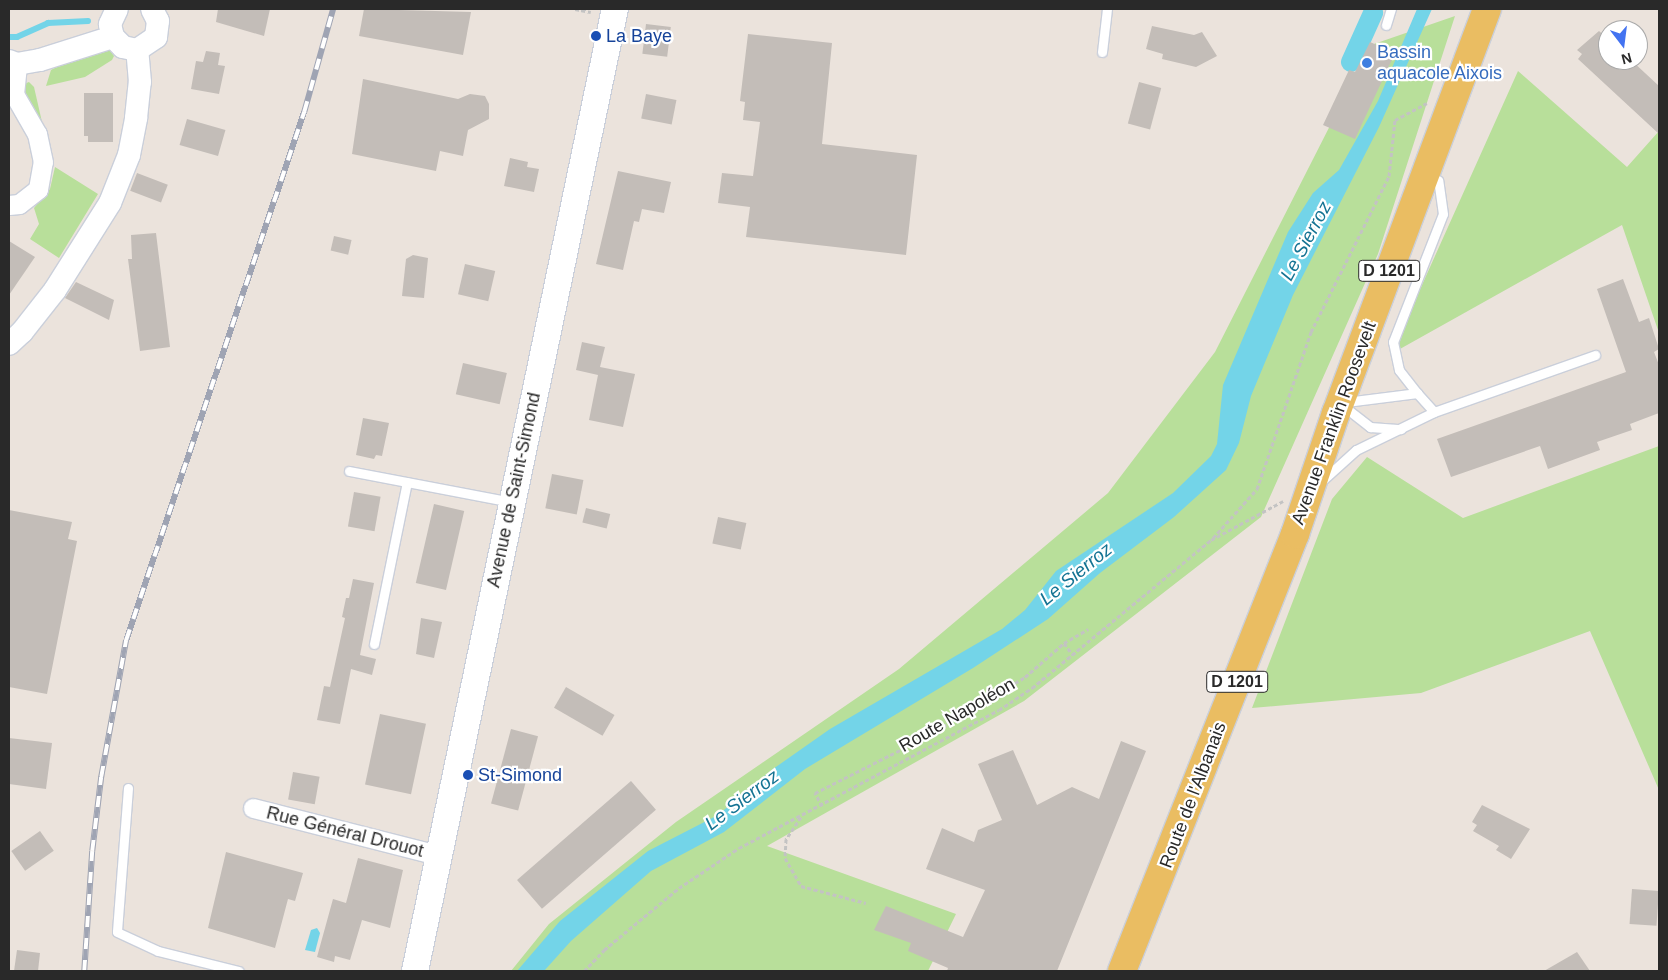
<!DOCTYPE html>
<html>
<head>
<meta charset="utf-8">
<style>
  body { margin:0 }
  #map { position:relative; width:1668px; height:980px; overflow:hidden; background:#ebe3dc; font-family:Helvetica,sans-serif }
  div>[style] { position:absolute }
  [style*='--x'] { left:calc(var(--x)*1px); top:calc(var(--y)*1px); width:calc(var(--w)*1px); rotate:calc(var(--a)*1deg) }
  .green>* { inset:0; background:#b8df9a }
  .water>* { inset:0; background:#73d4e8 }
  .stream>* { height:5.5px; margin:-2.75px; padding:0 2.75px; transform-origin:2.75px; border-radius:2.75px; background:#73d4e8 }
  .canal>* { height:20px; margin:-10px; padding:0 10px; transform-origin:10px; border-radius:10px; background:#73d4e8 }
  .building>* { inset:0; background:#c3bdb8; transform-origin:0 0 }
  .path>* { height:3px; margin-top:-1.5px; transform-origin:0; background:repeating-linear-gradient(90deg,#c3c3c3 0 4px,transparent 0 6.5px) }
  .roads { filter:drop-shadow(1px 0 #cacfda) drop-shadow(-1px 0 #cacfda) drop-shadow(0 1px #cacfda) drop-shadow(0 -1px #cacfda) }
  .service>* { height:9px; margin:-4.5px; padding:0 4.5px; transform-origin:4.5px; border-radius:4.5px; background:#fff }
  .minor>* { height:19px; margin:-9.5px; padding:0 9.5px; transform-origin:9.5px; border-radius:9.5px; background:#fff }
  .tertiary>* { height:22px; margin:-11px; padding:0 11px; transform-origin:11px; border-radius:11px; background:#fff }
  .secondary>* { height:26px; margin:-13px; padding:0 13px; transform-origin:13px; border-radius:13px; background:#fff }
  .primary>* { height:28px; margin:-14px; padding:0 14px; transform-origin:14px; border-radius:14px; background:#eabd62 }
  .rail>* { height:5.5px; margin-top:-2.75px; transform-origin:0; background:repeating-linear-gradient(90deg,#fff 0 11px,#9fa4b3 0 22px); box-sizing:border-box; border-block:1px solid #9fa4b3 }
  .dots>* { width:14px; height:14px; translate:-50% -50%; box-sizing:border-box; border:2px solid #fff; border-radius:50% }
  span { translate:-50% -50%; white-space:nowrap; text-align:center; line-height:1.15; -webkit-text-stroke:4.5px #fff; paint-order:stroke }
  .shield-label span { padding:1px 4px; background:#fff; border:1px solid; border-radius:4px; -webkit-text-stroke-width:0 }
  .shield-label { font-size:16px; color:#292929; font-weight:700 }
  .transit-label { font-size:18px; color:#164399 }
  .left { translate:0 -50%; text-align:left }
  .shop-label { font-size:18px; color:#366cbe }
  .street-label { font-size:18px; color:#292929 }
  .water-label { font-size:19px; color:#147393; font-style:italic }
  .frame { position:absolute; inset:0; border:10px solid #292929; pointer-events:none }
  .north { position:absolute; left:1598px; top:20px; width:50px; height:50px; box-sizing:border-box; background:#fff; border:1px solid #a9a9a9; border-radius:50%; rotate:165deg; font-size:14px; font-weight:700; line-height:20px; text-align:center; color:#292929 }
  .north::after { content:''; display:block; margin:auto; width:18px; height:22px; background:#4373f1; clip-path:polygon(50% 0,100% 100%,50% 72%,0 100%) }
</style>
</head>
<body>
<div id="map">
  <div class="green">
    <i style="clip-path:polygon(1455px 16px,1378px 254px,1261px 517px,1024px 701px,767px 846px,956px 914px,928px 971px,511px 971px,549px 924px,676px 822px,899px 669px,1108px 493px,1215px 352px,1371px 45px)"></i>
    <i style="clip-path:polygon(109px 49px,114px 56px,112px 60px,85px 77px,46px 86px,51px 70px,70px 60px)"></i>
    <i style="clip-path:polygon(1518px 71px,1627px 167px,1659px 131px,1659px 333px,1622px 225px,1391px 354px)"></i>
    <i style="clip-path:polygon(29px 82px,34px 87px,42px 122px,23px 95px,24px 84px)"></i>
    <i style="clip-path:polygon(55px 167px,98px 194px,59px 258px,30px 239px,39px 224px,34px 208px,50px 189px)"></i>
    <i style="clip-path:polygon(1659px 446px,1659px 790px,1590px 631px,1421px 693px,1252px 708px,1332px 499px,1367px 457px,1463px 518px)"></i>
  </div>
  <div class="water">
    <i style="clip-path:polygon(1417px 9px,1432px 9px,1379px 127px,1293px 295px,1251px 396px,1239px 443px,1226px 470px,1174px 517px,1100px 573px,1048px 619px,973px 668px,805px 769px,724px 832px,651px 871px,571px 941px,544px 971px,517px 971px,560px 921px,648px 851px,718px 815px,773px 769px,830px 729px,1002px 629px,1025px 610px,1056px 571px,1173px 493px,1211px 456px,1217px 444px,1223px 385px,1288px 232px,1313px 193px,1339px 170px,1378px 101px)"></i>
    <i style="clip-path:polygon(317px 928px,320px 933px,315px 952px,305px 950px,311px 930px)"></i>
  </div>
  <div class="stream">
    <i style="--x:9;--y:37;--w:8;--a:0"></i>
    <i style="--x:17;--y:37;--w:34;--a:-24"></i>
    <i style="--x:48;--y:23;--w:40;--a:-2.9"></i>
  </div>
  <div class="canal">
    <i style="--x:1351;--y:62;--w:54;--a:-65.8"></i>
  </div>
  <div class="building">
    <i style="clip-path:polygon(218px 9px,270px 9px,264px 36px,216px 22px)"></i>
    <i style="clip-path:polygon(364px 9px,471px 12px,463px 55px,359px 36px)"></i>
    <i style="left:646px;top:24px;width:25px;height:30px;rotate:7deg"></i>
    <i style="clip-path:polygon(1152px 26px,1194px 35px,1202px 32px,1217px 56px,1196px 67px,1162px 59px,1163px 54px,1146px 49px)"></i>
    <i style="clip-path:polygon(1599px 31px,1608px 39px,1608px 60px,1631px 60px,1659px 86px,1659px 134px,1578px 59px,1582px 54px,1577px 50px)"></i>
    <i style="clip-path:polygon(748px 34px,832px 43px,822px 144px,917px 155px,906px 255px,746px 237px,750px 207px,718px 203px,722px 173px,753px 176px,760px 122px,743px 120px,745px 102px,740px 101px)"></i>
    <i style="clip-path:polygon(1370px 42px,1395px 53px,1355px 139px,1323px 125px,1349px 70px,1355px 72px)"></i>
    <i style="clip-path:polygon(206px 51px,220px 53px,218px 65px,225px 66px,219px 94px,191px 89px,196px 61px,203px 62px)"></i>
    <i style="clip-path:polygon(363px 79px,458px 99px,470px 94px,485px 96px,489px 104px,489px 119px,468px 130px,463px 156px,440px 151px,436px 171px,352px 154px)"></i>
    <i style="left:1139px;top:82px;width:23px;height:43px;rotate:15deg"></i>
    <i style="clip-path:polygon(84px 93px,113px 93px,113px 142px,88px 142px,88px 136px,84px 136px)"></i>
    <i style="left:646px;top:94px;width:31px;height:25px;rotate:11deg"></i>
    <i style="left:187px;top:119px;width:40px;height:27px;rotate:16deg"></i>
    <i style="clip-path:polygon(510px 158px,528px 162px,527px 167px,539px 169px,534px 192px,504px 186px)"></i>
    <i style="clip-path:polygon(618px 171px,671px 182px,664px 213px,642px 209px,639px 222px,634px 221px,623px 270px,596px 264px)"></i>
    <i style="left:137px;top:173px;width:33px;height:19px;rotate:21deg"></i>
    <i style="clip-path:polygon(156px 233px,170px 347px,140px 351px,128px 259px,132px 259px,131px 235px)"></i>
    <i style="left:334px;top:236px;width:18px;height:15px;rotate:13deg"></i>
    <i style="clip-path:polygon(9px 241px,35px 257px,9px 295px)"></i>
    <i style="clip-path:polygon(413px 255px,428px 258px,424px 298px,402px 296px,406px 259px)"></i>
    <i style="left:465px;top:264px;width:31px;height:31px;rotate:13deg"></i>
    <i style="clip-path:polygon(1623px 279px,1639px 322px,1649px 318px,1659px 349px,1654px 352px,1659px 365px,1659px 413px,1630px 424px,1632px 430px,1597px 442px,1600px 450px,1548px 469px,1540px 446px,1451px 477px,1437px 439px,1626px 372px,1597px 289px)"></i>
    <i style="clip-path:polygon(76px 282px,114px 300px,109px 320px,65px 298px)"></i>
    <i style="clip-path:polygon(582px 342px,605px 347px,600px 367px,635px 374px,623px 427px,589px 420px,598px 375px,576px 370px)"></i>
    <i style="left:463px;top:363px;width:45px;height:32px;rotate:13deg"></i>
    <i style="clip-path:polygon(363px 418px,389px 423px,382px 456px,376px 455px,374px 459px,356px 455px)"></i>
    <i style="left:552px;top:474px;width:32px;height:35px;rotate:11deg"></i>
    <i style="left:354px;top:492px;width:27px;height:35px;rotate:10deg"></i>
    <i style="left:434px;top:504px;width:31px;height:81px;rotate:13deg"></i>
    <i style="left:586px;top:508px;width:25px;height:15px;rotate:14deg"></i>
    <i style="clip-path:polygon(9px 510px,72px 522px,68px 539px,77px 541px,47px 694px,9px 687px)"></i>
    <i style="left:718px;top:517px;width:29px;height:27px;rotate:12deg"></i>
    <i style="clip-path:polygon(353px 579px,374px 583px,360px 655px,376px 659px,372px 675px,351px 669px,340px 724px,317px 720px,324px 686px,330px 687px,345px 618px,342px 617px,346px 598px,349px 598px)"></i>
    <i style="clip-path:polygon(421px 618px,442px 622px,434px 658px,416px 654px)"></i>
    <i style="left:566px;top:687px;width:56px;height:24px;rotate:30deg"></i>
    <i style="left:380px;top:714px;width:47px;height:72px;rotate:12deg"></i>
    <i style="left:511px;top:729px;width:28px;height:77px;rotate:15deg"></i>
    <i style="clip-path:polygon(9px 738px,52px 743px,46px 789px,9px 784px)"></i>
    <i style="clip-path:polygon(1121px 741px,1146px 751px,1057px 971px,947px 971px,948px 968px,908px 951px,911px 943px,874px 930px,886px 906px,963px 937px,985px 890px,926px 869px,942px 828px,974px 842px,978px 830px,1002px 820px,978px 764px,1013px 750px,1037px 805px,1072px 787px,1099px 799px)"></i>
    <i style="left:293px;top:772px;width:27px;height:28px;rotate:10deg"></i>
    <i style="left:631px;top:781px;width:38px;height:151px;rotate:49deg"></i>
    <i style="clip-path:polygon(1482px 805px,1530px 829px,1511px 859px,1496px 850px,1499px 846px,1473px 831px,1477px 825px,1472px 822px)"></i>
    <i style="left:40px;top:831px;width:24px;height:35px;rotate:55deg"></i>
    <i style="clip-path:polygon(226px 852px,303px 873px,295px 901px,288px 899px,275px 948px,208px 928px)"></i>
    <i style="clip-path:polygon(358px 858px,403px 870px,390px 928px,362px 920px,350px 960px,335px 956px,334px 962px,317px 957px,333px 899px,346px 903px)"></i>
    <i style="left:1632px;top:889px;width:27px;height:35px;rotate:4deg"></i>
    <i style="clip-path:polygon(17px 950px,40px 953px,38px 971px,14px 971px)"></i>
    <i style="clip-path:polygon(1577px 952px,1590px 971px,1544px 971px)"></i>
  </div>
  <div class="path">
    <i style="--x:575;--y:9;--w:16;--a:11"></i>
    <i style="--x:1213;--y:538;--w:66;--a:-48.1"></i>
    <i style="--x:1257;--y:489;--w:166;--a:-71"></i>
    <i style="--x:1311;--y:332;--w:174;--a:-63.4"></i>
    <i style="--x:1389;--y:176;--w:56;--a:-83.9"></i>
    <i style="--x:1395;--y:120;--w:36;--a:-28"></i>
    <i style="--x:1064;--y:643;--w:14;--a:54"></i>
    <i style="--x:822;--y:806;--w:15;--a:-118"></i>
    <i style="--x:815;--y:793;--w:124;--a:-26.8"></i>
    <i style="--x:926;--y:737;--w:116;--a:-31.2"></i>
    <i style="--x:1025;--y:677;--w:52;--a:-41.1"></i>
    <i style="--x:1064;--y:643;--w:28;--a:-30"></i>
    <i style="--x:801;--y:817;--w:27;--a:124"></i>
    <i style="--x:786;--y:839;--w:19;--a:93"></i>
    <i style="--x:785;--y:858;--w:32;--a:60"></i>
    <i style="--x:801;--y:886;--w:67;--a:14.7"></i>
    <i style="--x:584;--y:971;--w:29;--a:-46"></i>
    <i style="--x:604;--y:950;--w:97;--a:-39.6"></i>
    <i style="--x:679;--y:888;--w:72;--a:-33.7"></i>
    <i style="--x:739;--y:848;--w:294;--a:-28"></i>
    <i style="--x:999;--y:710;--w:40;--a:-34"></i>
    <i style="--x:1032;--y:688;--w:232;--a:-39.6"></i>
    <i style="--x:1211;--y:540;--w:82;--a:-28.4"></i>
  </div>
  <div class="roads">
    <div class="service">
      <i style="--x:1386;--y:25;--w:17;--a:-73"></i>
      <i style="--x:1102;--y:52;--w:43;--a:-83.4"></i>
      <i style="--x:1417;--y:393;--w:29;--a:-128"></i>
      <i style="--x:1399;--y:370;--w:29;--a:-102"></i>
      <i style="--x:1393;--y:342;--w:137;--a:-68.7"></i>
      <i style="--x:1443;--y:214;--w:34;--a:-98"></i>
      <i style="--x:1346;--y:402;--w:72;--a:-7.2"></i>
      <i style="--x:1417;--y:393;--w:25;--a:48"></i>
      <i style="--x:1342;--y:405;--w:36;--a:38"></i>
      <i style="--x:1370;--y:427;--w:31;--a:4"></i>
      <i style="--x:349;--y:471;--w:165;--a:10.8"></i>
      <i style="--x:1324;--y:479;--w:43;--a:-42.2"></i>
      <i style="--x:1356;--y:450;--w:87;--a:-26"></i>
      <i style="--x:1434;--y:412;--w:171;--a:-19.5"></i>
      <i style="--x:374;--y:644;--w:165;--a:-78.5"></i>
      <i style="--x:128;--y:788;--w:144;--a:94.4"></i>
      <i style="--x:117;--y:932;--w:45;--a:24.9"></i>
      <i style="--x:158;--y:951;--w:83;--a:13.9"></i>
    </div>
    <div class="minor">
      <i style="--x:9;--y:205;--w:10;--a:-6"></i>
      <i style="--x:19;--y:204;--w:24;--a:-38"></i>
      <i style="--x:38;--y:189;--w:27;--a:-80"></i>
      <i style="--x:43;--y:162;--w:29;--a:-102"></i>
      <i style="--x:37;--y:134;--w:46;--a:-119.9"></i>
      <i style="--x:14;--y:94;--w:30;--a:-84"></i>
      <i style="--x:253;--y:808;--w:191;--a:14.3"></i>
    </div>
    <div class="tertiary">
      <i style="--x:117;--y:9;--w:17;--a:115"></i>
      <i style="--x:110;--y:24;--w:13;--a:77"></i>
      <i style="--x:113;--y:37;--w:14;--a:45"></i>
      <i style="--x:123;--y:47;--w:14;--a:12"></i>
      <i style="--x:137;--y:50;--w:23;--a:-34"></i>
      <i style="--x:156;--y:37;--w:16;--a:-83"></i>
      <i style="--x:158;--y:21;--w:13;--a:-117"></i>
      <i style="--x:9;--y:61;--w:9;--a:21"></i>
      <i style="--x:17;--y:64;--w:23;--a:-10"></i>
      <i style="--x:40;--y:60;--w:77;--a:-17.5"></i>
      <i style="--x:9;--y:344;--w:18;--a:-43"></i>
      <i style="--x:22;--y:332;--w:53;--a:-51.8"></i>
      <i style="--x:55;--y:290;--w:103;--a:-57.7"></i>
      <i style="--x:110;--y:203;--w:52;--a:-68.4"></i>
      <i style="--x:129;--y:155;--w:38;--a:-79"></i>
      <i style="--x:136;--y:118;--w:36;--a:-84"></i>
      <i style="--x:140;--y:82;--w:32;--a:-95"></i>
    </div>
    <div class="secondary">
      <i style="--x:415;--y:971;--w:983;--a:-78.26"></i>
    </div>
    <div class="primary">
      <i style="--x:1122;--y:971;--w:470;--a:-68.4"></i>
      <i style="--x:1295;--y:534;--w:128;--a:-71.3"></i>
      <i style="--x:1336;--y:413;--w:431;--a:-69.5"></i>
    </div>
  </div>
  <div class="rail">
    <i style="--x:84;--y:971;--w:120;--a:-86.2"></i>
    <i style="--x:92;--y:851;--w:75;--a:-83.1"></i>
    <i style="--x:101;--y:777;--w:139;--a:-79.7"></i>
    <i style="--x:126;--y:640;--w:557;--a:-71.37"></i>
    <i style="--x:304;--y:112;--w:107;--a:-74.3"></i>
  </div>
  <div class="dots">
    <i style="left:596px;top:36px;background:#1a4fb4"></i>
    <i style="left:1367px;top:63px;background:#3f7fe0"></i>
    <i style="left:468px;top:775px;background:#1a4fb4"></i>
  </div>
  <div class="shield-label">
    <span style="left:1389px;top:271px">D 1201</span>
    <span style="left:1237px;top:682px">D 1201</span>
  </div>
  <div class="transit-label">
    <span class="left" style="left:606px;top:36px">La Baye</span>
    <span class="left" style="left:478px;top:775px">St-Simond</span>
  </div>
  <div class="shop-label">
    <span class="left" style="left:1377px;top:63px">Bassin<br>aquacole Aixois</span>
  </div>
  <div class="street-label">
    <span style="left:1334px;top:423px;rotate:-70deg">Avenue Franklin Roosevelt</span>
    <span style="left:514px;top:490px;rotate:-78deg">Avenue de Saint-Simond</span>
    <span style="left:957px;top:715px;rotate:-30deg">Route Napoléon</span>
    <span style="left:1193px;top:795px;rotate:-69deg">Route de l'Albanais</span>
    <span style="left:345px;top:832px;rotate:14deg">Rue Général Drouot</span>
  </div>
  <div class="water-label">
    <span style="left:1306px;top:241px;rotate:-62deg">Le Sierroz</span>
    <span style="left:1076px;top:574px;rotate:-39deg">Le Sierroz</span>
    <span style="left:742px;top:800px;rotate:-37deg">Le Sierroz</span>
  </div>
  <div class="frame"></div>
  <div class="north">N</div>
</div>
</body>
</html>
